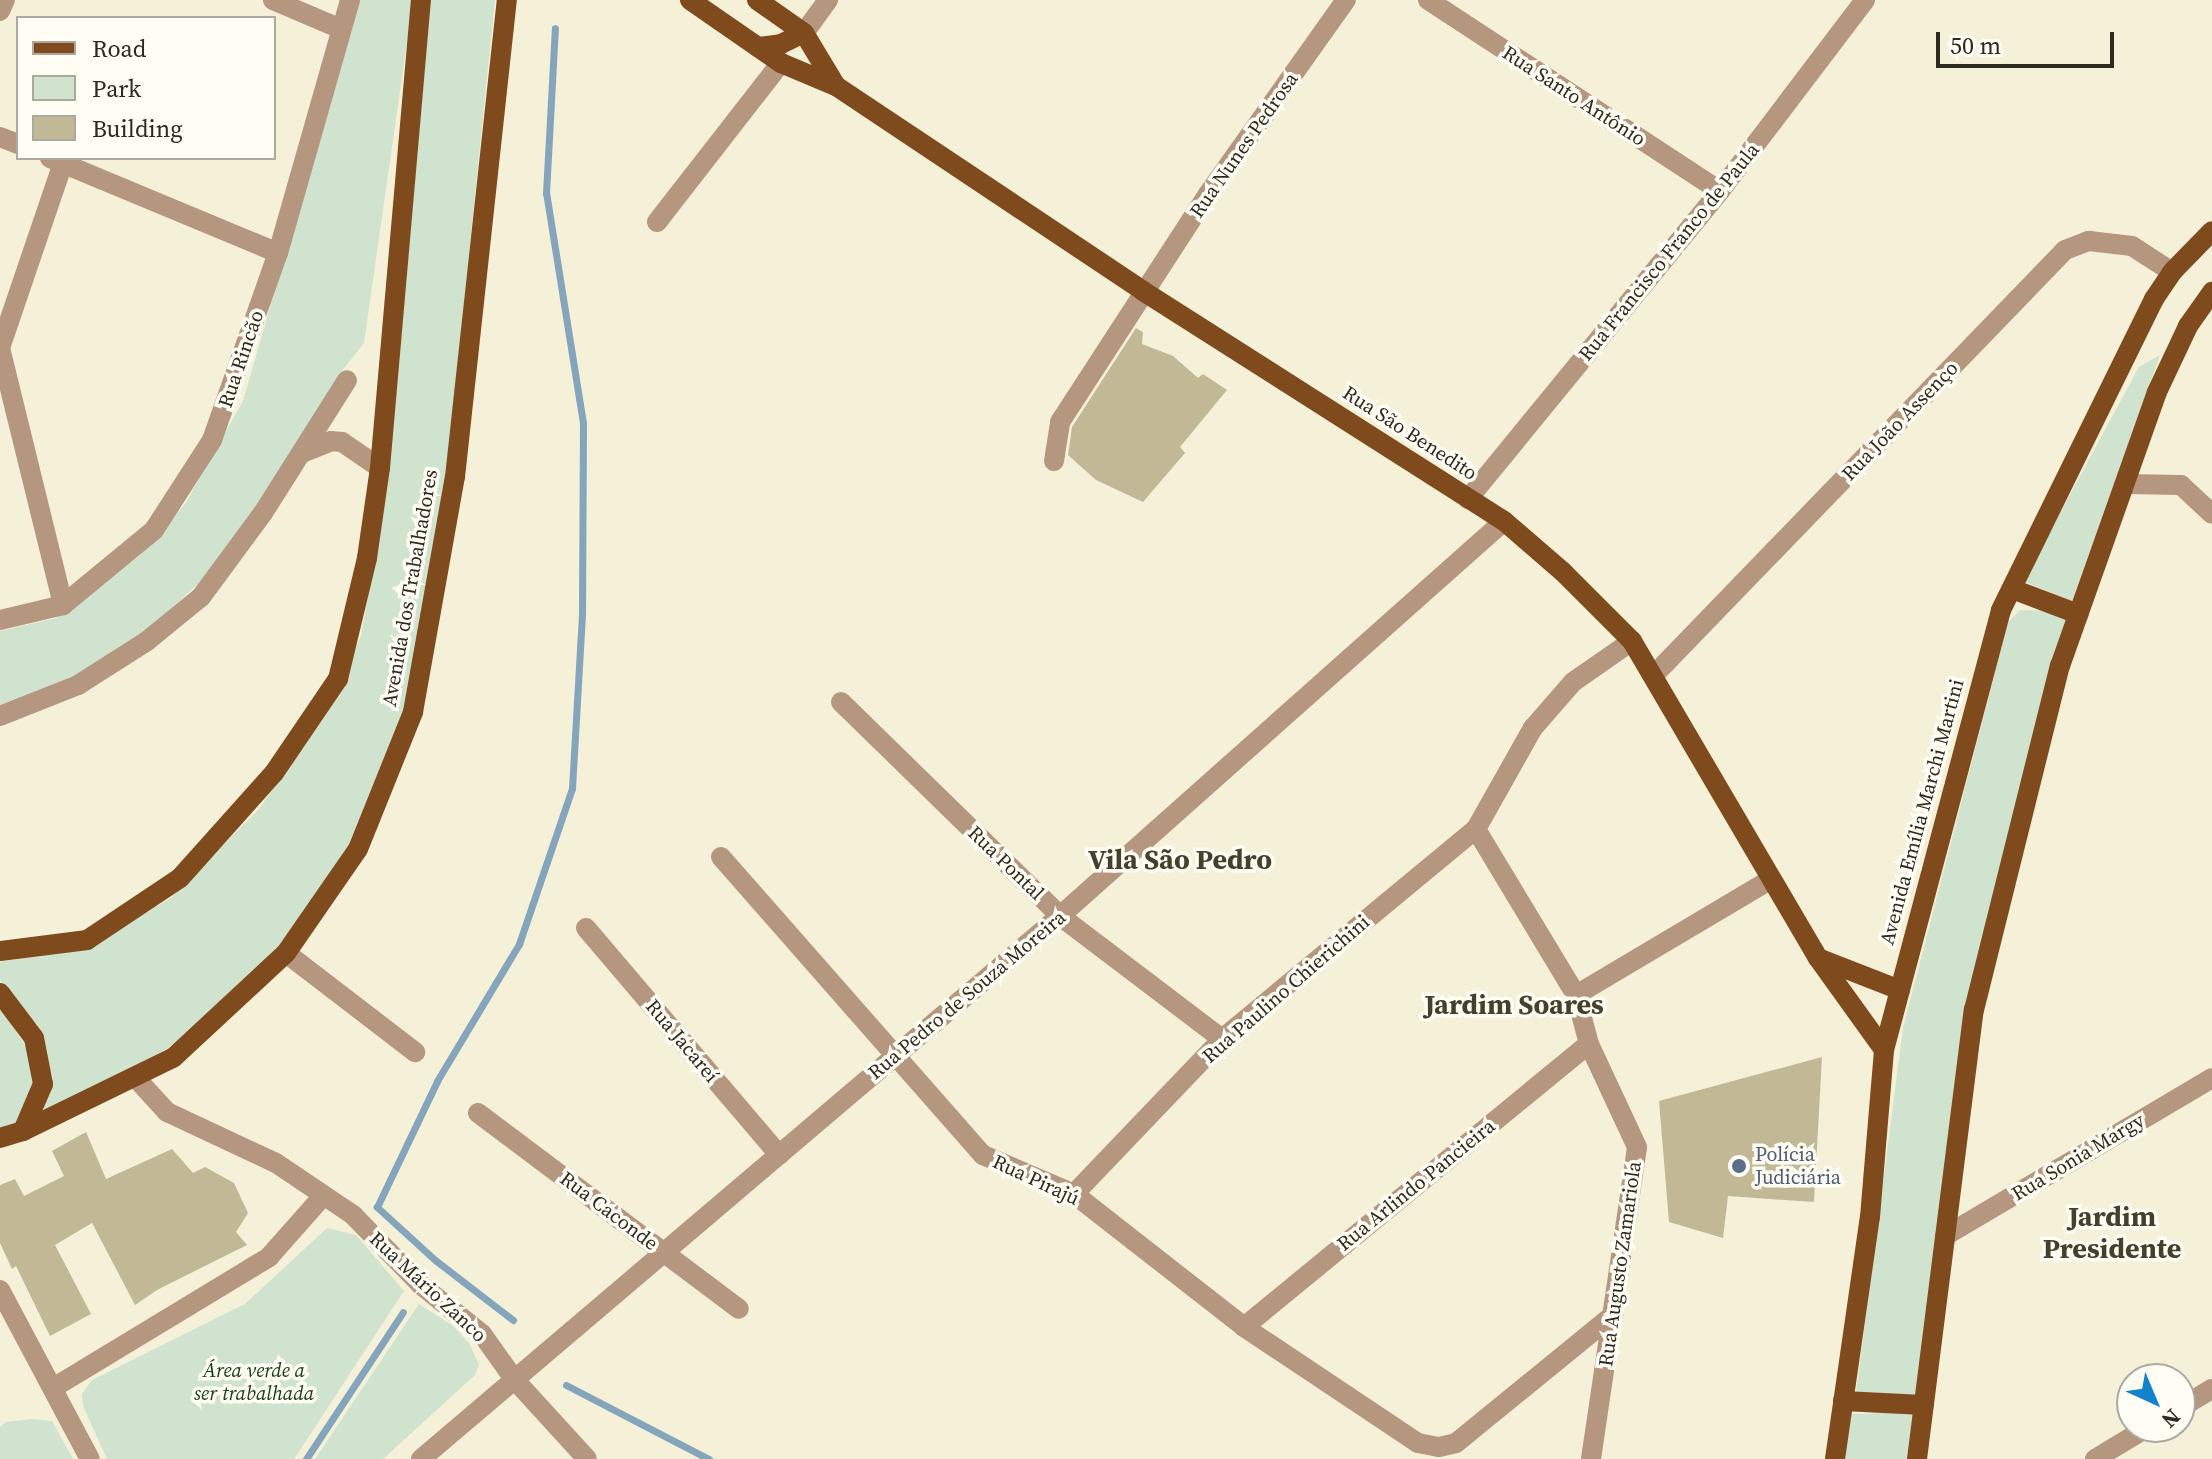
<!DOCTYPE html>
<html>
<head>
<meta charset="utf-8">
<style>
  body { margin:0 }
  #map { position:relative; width:2212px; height:1459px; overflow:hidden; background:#f5f0d8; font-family:"Source Serif 4",serif }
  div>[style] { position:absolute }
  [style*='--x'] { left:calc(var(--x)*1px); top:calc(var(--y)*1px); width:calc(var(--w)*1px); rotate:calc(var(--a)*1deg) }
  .green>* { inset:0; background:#cfe3ce }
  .stream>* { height:7px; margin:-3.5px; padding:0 3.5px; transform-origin:3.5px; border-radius:3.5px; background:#84a5bc }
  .building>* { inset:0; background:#c1b995 }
  .minor>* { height:20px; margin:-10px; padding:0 10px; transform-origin:10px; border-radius:10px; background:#b5967f }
  .major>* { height:20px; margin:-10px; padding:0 10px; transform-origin:10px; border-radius:10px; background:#7f4a1c }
  .dots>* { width:22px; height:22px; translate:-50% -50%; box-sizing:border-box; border:4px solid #fffdf4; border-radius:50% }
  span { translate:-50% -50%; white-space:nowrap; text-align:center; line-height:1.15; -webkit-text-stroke:7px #fffdf4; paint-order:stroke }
  .street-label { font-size:20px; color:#2c2a21 }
  .service-label { font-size:20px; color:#4e5e75 }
  .left { translate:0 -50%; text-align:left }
  .park-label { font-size:20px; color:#153d15; font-style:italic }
  .district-label { font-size:28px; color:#44402c; font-weight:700 }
  .legend { position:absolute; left:16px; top:16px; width:260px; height:144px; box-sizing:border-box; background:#fffdf4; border:2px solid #aba9a0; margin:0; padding:10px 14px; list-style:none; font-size:24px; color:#2c2a21 }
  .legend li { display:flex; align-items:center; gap:16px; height:40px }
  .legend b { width:40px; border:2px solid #aba9a0 }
  .north { position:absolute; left:2116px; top:1363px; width:80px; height:80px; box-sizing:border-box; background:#fffdf4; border:2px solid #aba9a0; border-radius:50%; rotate:136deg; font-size:22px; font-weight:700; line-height:32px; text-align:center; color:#2c2a21 }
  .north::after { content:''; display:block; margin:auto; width:28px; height:36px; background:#1481cb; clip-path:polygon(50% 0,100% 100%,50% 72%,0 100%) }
  .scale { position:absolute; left:1936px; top:32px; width:178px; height:36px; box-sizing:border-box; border:4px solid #2c2a21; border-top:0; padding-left:10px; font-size:24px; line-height:28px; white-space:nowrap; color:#2c2a21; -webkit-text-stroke:6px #fffdf4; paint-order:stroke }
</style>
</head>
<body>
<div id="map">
  <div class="green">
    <i style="clip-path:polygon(359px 0,413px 0,364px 343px,341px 372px,270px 488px,201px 581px,147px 631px,86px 670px,0 708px,0 631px,56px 618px,139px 556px,185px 504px,243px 401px)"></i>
    <i style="clip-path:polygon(431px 0,495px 0,447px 467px,404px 710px,348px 846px,280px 949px,192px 1031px,146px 1063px,42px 1115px,53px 1078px,38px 1026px,0 980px,0 962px,90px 947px,172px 897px,258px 810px,325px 716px,361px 636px,388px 480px)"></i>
    <i style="clip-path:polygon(2160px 355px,2072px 601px,2023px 581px,2139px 367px)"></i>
    <i style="clip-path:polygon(2020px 610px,2053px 611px,2067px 618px,2004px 855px,1916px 1395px,1856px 1393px,1903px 1028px,2008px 622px)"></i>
    <i style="clip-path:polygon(0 1006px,31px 1055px,32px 1090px,21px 1124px,0 1130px)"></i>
    <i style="clip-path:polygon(327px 1228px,356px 1235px,404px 1291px,294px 1459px,107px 1459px,83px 1406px,82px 1394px,92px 1380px,245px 1304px)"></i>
    <i style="clip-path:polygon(419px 1304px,452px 1325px,469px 1343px,479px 1365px,475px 1375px,383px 1459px,315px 1459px)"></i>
    <i style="clip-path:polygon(1913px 1412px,1907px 1459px,1845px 1459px,1851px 1414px)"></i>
    <i style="clip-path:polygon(32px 1419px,52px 1421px,73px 1459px,0 1459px,0 1427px,6px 1422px)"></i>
  </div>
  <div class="stream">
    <i style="--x:513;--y:1320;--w:98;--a:-142.4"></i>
    <i style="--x:435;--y:1260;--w:79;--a:-137.6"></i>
    <i style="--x:377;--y:1207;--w:140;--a:-64.5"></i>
    <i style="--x:437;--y:1081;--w:160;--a:-59.1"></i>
    <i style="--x:519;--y:944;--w:165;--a:-71.2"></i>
    <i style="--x:572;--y:788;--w:175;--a:-86.7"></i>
    <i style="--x:582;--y:613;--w:190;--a:-89.7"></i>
    <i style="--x:583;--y:423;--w:233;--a:-99.1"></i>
    <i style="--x:546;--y:193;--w:165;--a:-86.9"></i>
    <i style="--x:566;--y:1385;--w:161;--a:27.4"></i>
    <i style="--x:306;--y:1459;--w:176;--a:-56.6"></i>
  </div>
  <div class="building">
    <i style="clip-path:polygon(1136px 328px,1143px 332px,1142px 344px,1173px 356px,1198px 378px,1203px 374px,1227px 390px,1180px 447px,1185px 453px,1143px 502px,1096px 480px,1068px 455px,1072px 427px)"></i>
    <i style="clip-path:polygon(1822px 1057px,1814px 1202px,1728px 1196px,1723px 1238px,1669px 1222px,1659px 1101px)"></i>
    <i style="clip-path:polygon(86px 1132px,106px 1179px,172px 1149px,193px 1173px,205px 1167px,234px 1183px,248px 1213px,236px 1232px,247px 1245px,157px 1290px,135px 1305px,92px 1223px,55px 1245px,91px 1314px,50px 1336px,16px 1266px,12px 1269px,0 1243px,0 1185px,15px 1179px,24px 1196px,64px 1176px,52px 1151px)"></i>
  </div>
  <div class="minor">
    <i style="--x:273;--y:0;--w:74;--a:23.1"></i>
    <i style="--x:1428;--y:0;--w:349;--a:33.2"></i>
    <i style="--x:0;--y:11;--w:12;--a:-66"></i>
    <i style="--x:804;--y:33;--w:41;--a:-54"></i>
    <i style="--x:0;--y:137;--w:19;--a:21"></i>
    <i style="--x:50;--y:158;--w:247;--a:22.6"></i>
    <i style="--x:657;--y:222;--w:202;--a:-52.1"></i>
    <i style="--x:0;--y:348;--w:265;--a:76.2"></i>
    <i style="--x:0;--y:348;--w:195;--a:-71.2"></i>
    <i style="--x:302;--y:453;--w:31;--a:-22"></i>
    <i style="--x:331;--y:441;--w:11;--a:5"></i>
    <i style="--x:342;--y:442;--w:46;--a:34.4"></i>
    <i style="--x:1054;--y:461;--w:39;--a:-81"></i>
    <i style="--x:1060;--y:422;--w:272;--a:-57"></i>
    <i style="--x:1208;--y:194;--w:238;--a:-54.6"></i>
    <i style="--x:2125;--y:484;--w:56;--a:1"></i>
    <i style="--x:2181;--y:485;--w:42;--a:43.1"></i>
    <i style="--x:1468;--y:499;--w:398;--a:-50.7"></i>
    <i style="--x:1720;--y:191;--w:240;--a:-52.8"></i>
    <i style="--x:0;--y:620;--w:65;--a:-13.4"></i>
    <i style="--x:63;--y:605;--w:118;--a:-39.5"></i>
    <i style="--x:154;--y:530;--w:107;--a:-57.2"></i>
    <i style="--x:212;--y:440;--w:198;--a:-70.6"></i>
    <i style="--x:278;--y:253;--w:263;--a:-74.1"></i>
    <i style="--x:1654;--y:675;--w:591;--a:-45.96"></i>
    <i style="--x:2065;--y:250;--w:26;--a:-21"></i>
    <i style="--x:2089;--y:241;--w:43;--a:6.6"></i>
    <i style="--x:2132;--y:246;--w:48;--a:33"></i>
    <i style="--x:841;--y:702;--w:306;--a:44.3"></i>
    <i style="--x:1060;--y:916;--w:203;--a:37.2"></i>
    <i style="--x:0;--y:716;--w:84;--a:-21.7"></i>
    <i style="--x:78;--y:685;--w:82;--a:-32.5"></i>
    <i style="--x:147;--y:641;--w:70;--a:-39.2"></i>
    <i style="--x:201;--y:597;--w:104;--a:-53.6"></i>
    <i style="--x:263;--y:513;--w:157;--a:-57.7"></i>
    <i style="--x:721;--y:857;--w:397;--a:48.7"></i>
    <i style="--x:983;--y:1155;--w:99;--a:23.2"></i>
    <i style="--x:1074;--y:1194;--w:216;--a:38"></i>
    <i style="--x:1244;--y:1327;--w:209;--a:33.7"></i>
    <i style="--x:1418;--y:1443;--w:21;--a:11"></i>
    <i style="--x:1439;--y:1447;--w:17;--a:-13"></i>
    <i style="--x:1456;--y:1443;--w:203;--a:-39.2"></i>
    <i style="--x:586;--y:928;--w:298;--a:49.6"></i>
    <i style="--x:286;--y:953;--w:163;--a:37.5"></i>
    <i style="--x:1576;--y:995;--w:226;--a:-30.7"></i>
    <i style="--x:135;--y:1077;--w:47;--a:47.6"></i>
    <i style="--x:167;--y:1112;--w:120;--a:25.1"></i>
    <i style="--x:276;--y:1163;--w:93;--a:34"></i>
    <i style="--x:353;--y:1215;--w:98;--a:45.8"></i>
    <i style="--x:421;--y:1285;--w:78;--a:38.8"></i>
    <i style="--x:482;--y:1334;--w:55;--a:54.6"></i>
    <i style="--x:514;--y:1379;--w:108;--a:47.6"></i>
    <i style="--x:478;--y:1113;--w:326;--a:36.9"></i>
    <i style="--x:1074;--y:1194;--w:214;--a:-46.3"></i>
    <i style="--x:1222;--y:1039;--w:330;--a:-39.6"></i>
    <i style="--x:1945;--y:1236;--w:310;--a:-30.6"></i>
    <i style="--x:0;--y:1290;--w:191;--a:62"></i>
    <i style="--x:1244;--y:1327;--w:446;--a:-39.4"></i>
    <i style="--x:53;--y:1388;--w:253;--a:-31.2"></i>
    <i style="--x:269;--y:1257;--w:81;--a:-48.5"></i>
    <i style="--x:2180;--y:1408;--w:37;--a:-31"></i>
    <i style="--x:421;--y:1459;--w:839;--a:-40.36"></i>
    <i style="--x:1060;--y:916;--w:594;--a:-41.66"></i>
    <i style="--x:1591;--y:1459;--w:315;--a:-81.6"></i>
    <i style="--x:1637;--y:1147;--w:114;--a:-115"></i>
    <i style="--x:1589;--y:1044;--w:51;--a:-104.9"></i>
    <i style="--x:1576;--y:995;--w:194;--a:-121.1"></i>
    <i style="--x:1476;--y:829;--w:116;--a:-60.6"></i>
    <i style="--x:1533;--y:728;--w:61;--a:-49"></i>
    <i style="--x:1573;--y:682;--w:72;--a:-34.8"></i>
    <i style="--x:2095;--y:1459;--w:62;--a:-31.1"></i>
  </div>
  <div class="major">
    <i style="--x:690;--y:0;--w:111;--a:34.7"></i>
    <i style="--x:781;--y:63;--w:60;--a:22.7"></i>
    <i style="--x:836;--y:86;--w:369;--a:33.7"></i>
    <i style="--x:1143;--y:291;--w:428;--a:32.5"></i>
    <i style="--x:1504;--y:521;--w:77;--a:40.8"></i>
    <i style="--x:1562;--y:571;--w:99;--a:45"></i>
    <i style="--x:1632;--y:641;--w:368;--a:59.6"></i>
    <i style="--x:1818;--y:958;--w:113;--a:54.3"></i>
    <i style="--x:757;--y:0;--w:57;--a:35.1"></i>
    <i style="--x:804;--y:33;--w:62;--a:58.9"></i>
    <i style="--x:758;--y:47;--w:23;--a:-7"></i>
    <i style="--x:781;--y:44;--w:25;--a:-26"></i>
    <i style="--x:2012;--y:589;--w:71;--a:20.7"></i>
    <i style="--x:0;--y:951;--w:88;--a:-7.2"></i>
    <i style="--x:87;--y:940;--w:112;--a:-33.7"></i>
    <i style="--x:180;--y:878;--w:141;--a:-48.2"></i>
    <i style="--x:274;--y:773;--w:114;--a:-55.8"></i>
    <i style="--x:338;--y:679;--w:124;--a:-76.5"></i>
    <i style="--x:367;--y:558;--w:91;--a:-81.8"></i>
    <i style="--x:380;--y:468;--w:470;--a:-85"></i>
    <i style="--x:1818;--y:958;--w:88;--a:21.3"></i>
    <i style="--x:0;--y:993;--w:56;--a:52.9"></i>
    <i style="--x:34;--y:1038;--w:47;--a:78.9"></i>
    <i style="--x:43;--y:1084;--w:51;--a:113.1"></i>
    <i style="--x:0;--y:1138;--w:24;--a:-17"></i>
    <i style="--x:23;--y:1131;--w:167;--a:-26"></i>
    <i style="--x:173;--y:1058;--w:154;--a:-42.9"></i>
    <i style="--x:286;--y:953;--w:126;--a:-55.3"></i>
    <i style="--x:358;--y:849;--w:148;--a:-68.1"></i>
    <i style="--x:413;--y:712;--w:239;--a:-79.9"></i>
    <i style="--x:455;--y:477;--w:480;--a:-83.8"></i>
    <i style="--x:1843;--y:1401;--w:81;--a:2.8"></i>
    <i style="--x:1835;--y:1459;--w:245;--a:-81.8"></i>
    <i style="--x:1870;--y:1217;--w:168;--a:-85.2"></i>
    <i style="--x:1884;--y:1050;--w:455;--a:-75.1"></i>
    <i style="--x:2001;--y:610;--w:347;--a:-63.8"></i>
    <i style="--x:2154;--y:299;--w:32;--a:-56"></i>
    <i style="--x:2172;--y:272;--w:57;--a:-45.7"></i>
    <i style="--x:1917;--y:1459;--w:453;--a:-82.8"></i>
    <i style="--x:1974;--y:1010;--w:355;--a:-76"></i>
    <i style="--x:2060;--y:666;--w:291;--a:-70.5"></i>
    <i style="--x:2157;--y:392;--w:73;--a:-64.8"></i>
    <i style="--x:2188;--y:326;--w:42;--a:-54.8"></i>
  </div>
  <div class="dots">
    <i style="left:1739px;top:1166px;background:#5c6f8a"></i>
  </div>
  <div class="street-label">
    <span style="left:1574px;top:96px;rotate:33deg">Rua Santo Antônio</span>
    <span style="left:1244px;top:145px;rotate:-55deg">Rua Nunes Pedrosa</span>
    <span style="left:1669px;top:252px;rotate:-51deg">Rua Francisco Franco de Paula</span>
    <span style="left:241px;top:359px;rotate:-71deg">Rua Rincão</span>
    <span style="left:1900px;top:421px;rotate:-46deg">Rua João Assenço</span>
    <span style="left:1410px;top:433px;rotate:33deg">Rua São Benedito</span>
    <span style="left:410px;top:588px;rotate:-80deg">Avenida dos Trabalhadores</span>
    <span style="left:1922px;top:812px;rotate:-75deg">Avenida Emília Marchi Martini</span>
    <span style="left:1006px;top:863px;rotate:44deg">Rua Pontal</span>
    <span style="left:1286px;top:989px;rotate:-41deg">Rua Paulino Chierichini</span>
    <span style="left:967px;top:995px;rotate:-40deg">Rua Pedro de Souza Moreira</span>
    <span style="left:682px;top:1041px;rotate:50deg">Rua Jacareí</span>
    <span style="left:2078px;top:1157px;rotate:-31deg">Rua Sonia Margy</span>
    <span style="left:1036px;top:1180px;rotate:25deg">Rua Pirajú</span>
    <span style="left:1416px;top:1185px;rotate:-39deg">Rua Arlindo Pancieira</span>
    <span style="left:609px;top:1211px;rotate:37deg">Rua Caconde</span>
    <span style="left:1620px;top:1264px;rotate:-82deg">Rua Augusto Zamariola</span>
    <span style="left:428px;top:1287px;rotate:43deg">Rua Mário Zanco</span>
  </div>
  <div class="service-label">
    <span class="left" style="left:1755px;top:1166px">Polícia<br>Judiciária</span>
  </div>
  <div class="park-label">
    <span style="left:254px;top:1382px">Área verde a<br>ser trabalhada</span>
  </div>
  <div class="district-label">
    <span style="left:1180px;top:859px">Vila São Pedro</span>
    <span style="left:1514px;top:1004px">Jardim Soares</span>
    <span style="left:2112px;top:1232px">Jardim<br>Presidente</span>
  </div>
  <ul class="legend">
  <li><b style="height:10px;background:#7f4a1c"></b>Road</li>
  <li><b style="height:22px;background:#cfe3ce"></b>Park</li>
  <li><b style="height:22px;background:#c1b995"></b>Building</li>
  </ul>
  <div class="north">N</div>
  <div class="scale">50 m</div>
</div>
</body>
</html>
